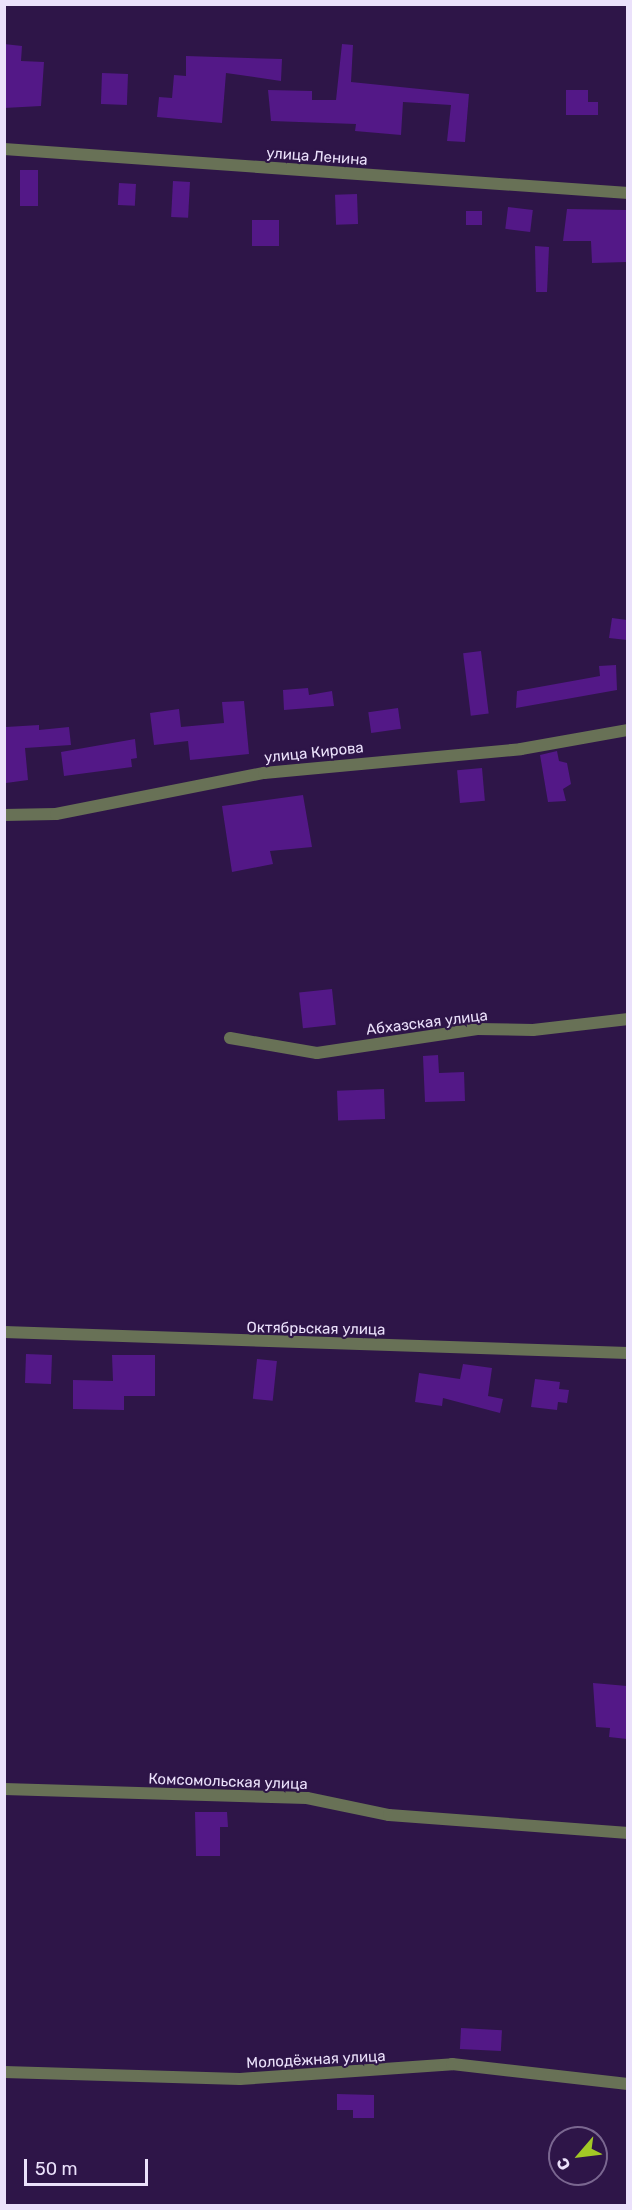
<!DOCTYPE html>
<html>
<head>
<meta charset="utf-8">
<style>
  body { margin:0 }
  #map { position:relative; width:632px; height:2210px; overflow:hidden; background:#2e1548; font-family:Rubik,sans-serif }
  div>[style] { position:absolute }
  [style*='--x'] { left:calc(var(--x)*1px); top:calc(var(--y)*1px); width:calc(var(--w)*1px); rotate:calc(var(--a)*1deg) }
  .building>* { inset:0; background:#531887; transform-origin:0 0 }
  .minor>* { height:12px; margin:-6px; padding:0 6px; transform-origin:6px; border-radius:6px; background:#687156 }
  span { translate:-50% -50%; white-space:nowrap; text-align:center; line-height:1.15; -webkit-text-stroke:4.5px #2e1548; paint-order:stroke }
  .street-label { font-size:15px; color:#ebe1fb }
  .frame { position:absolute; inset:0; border:6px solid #ebe1fb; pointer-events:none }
  .north { position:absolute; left:548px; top:2126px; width:60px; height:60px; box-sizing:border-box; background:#2e1548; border:2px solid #7a6790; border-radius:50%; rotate:242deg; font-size:16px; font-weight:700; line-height:24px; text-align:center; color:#ebe1fb }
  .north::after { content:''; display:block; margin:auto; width:21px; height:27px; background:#a3c926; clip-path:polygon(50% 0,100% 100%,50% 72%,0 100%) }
  .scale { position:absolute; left:24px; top:2159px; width:124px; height:27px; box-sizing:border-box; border:3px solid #ebe1fb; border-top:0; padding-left:8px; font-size:18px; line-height:21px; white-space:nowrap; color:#ebe1fb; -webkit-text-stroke:4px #2e1548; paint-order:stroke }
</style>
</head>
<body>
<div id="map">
  <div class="building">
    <i style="clip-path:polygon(4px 44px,22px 46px,21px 61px,44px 62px,41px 106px,4px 108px)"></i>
    <i style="clip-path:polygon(342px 44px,353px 45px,351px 82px,469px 94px,465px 142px,447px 141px,451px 105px,403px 102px,401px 135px,355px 131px,356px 124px,271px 121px,268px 90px,312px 91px,312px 100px,336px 100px)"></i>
    <i style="clip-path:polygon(186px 56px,282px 59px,281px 81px,226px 73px,222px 123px,157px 117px,159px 97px,172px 98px,174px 75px,186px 76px)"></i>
    <i style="left:102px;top:73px;width:26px;height:31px;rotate:2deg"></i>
    <i style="clip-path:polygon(566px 90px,588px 90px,588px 102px,598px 102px,598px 115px,566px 115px)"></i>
    <i style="left:20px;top:170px;width:18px;height:36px"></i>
    <i style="left:173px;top:181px;width:17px;height:36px;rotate:3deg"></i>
    <i style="left:119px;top:183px;width:17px;height:22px;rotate:3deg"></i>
    <i style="left:357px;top:194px;width:30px;height:22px;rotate:88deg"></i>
    <i style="left:508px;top:207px;width:25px;height:22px;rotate:7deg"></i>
    <i style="clip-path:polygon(567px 209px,627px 210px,627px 262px,592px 263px,591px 241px,563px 241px)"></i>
    <i style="left:466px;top:211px;width:16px;height:14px"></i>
    <i style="left:279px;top:220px;width:26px;height:27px;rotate:90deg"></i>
    <i style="clip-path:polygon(535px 246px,549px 247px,547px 292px,536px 292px)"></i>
    <i style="clip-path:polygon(612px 618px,627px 620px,627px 640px,609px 638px)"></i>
    <i style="left:481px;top:651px;width:63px;height:18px;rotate:83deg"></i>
    <i style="clip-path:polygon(616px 665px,617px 690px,516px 708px,517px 691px,600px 676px,599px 666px)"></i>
    <i style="clip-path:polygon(308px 688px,309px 695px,332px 691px,334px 706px,284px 710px,283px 690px)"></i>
    <i style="clip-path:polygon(244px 701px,249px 754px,190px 760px,188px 741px,154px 745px,150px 713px,179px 709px,181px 727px,224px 723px,222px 702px)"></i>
    <i style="left:398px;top:708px;width:21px;height:30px;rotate:82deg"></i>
    <i style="clip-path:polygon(39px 725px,39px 730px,69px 727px,71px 745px,25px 748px,28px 780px,6px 783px,6px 727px)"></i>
    <i style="clip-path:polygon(135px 739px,137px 758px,131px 759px,132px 767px,64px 776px,61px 752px)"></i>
    <i style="clip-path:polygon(557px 751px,559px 761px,567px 763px,571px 784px,563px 789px,566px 801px,548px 802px,540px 755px)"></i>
    <i style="left:482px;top:768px;width:33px;height:25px;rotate:85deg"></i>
    <i style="clip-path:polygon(303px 795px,312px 847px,270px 851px,273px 864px,232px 872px,222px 806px)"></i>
    <i style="left:332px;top:989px;width:36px;height:33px;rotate:84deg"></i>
    <i style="clip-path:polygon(438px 1055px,439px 1073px,464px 1072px,465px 1101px,425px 1102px,423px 1056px)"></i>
    <i style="left:384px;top:1089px;width:30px;height:47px;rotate:88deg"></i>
    <i style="left:26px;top:1354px;width:26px;height:29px;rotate:2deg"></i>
    <i style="clip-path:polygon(112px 1355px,155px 1355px,155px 1396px,124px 1396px,124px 1410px,73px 1409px,73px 1380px,113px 1381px)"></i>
    <i style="left:257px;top:1359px;width:20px;height:40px;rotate:6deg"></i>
    <i style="clip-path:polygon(463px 1364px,492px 1368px,488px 1396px,503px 1399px,500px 1413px,443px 1398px,442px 1406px,415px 1402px,419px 1373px,460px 1379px)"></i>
    <i style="clip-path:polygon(535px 1379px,560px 1382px,559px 1389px,569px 1390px,567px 1403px,558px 1402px,557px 1410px,531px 1407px)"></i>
    <i style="clip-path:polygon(593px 1683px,627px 1686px,627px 1739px,609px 1737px,610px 1728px,596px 1727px)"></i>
    <i style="clip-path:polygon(195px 1812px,227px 1812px,228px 1827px,220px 1827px,220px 1856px,196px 1856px)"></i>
    <i style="left:461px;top:2028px;width:41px;height:21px;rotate:3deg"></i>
    <i style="clip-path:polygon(337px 2094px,374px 2095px,374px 2118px,353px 2118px,353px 2110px,337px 2110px)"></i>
  </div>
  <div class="minor">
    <i style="--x:4;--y:149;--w:626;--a:4.03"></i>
    <i style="--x:4;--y:815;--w:52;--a:-1.1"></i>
    <i style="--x:56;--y:814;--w:212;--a:-11.2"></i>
    <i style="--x:264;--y:773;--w:258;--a:-5.3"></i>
    <i style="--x:521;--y:749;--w:109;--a:-10.1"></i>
    <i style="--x:230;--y:1038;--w:88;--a:9.8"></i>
    <i style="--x:317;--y:1053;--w:162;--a:-8.5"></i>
    <i style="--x:477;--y:1029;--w:56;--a:1"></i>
    <i style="--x:533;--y:1030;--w:96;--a:-6.6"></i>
    <i style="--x:4;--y:1332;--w:624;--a:1.93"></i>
    <i style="--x:4;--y:1789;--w:303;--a:1.7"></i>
    <i style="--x:307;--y:1798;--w:84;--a:11.7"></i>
    <i style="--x:389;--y:1815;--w:240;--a:4.3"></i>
    <i style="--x:4;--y:2072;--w:236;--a:1.7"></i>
    <i style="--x:240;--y:2079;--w:213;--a:-4"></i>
    <i style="--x:452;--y:2064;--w:177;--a:6.5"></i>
  </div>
  <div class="street-label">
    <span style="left:317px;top:157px;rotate:4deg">улица Ленина</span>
    <span style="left:314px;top:753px;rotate:-6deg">улица Кирова</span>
    <span style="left:427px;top:1023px;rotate:-7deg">Абхазская улица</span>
    <span style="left:316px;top:1329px;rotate:1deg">Октябрьская улица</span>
    <span style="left:228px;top:1782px;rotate:2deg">Комсомольская улица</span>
    <span style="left:316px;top:2060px;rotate:-3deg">Молодёжная улица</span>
  </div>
  <div class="frame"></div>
  <div class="north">С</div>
  <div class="scale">50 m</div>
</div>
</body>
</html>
